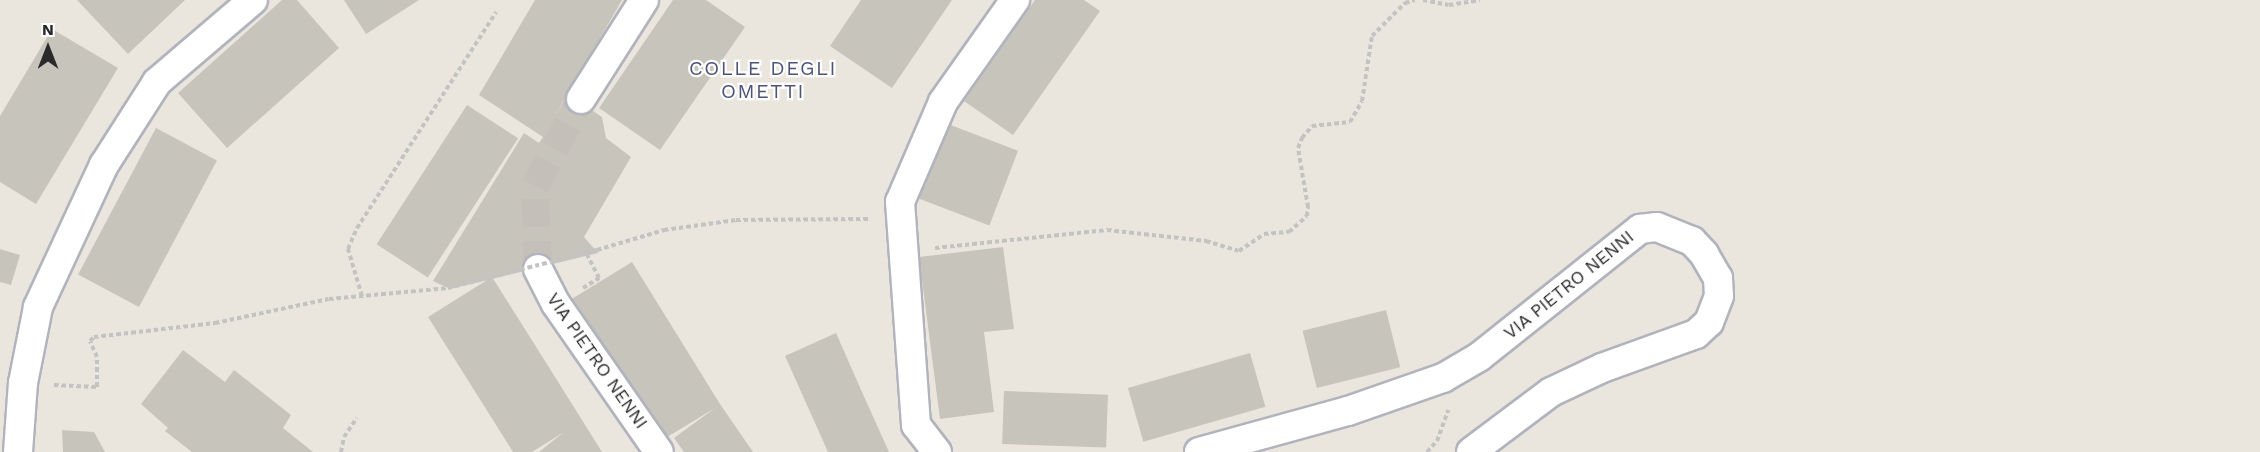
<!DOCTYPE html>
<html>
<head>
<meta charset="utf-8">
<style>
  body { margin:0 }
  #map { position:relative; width:2260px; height:452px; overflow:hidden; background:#ebe6dd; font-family:"Work Sans",sans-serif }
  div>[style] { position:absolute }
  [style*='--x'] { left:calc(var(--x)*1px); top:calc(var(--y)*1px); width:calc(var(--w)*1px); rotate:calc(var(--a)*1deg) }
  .building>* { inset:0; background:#c7c4bc; transform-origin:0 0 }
  .street-tunnel>* { height:28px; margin-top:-14px; transform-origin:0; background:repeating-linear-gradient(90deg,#c4c0b9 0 28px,transparent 0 42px) }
  .path>* { height:4px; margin-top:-2px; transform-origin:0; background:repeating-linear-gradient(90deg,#c3c3c3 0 4.5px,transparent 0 7.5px) }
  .roads { filter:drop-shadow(2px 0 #b1b3bd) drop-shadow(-2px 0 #b1b3bd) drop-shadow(0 2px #b1b3bd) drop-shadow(0 -2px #b1b3bd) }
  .street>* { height:28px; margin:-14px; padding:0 14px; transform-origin:14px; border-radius:14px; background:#fff }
  .path-bridge>* { height:4px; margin-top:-2px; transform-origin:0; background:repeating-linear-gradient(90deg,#c3c3c3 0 4.5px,transparent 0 7.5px) }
  span { translate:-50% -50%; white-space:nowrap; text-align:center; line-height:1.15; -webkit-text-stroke:4.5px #fff; paint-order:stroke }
  .street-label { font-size:18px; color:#2a2a2a }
  .neighbourhood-label { font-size:20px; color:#4e5477; letter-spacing:1.5px }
  .north { position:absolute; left:18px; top:18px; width:60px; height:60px; -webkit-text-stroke:4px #fff; paint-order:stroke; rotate:0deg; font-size:16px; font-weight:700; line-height:24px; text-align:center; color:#2a2a2a }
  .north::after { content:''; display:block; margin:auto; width:21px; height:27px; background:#2a2a2a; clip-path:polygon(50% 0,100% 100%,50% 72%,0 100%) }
</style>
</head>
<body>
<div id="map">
  <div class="building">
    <i style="clip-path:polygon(77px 0,185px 0,128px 54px)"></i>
    <i style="clip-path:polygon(282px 0,297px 0,339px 48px,227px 148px,178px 93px)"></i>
    <i style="clip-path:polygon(344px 0,419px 0,366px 34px)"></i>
    <i style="clip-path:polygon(535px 0,622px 0,555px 116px,568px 95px,602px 117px,606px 138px,631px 157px,584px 237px,598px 253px,450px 289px,433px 281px,524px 133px,539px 143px,543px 137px,479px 95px)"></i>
    <i style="clip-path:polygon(673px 0,706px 0,745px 27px,660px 150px,599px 108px)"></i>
    <i style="clip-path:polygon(861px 0,952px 0,892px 88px,830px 46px)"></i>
    <i style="clip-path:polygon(1035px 0,1084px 0,1100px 11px,1013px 135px,964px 101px)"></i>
    <i style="clip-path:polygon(52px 29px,118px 68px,36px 204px,0 182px,0 116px)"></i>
    <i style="left:467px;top:105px;width:61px;height:166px;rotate:33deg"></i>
    <i style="left:948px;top:124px;width:75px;height:80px;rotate:21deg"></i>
    <i style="left:156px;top:128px;width:69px;height:166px;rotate:28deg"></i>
    <i style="clip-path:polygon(1003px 247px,1014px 329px,984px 332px,994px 412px,940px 419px,919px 257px)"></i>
    <i style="clip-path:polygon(0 249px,20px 255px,11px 285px,0 282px)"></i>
    <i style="clip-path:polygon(632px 262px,720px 404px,753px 452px,684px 452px,674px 438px,715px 408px,659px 442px,570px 300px)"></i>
    <i style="clip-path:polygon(492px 277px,545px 361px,602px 452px,539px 452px,564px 432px,532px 452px,513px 452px,481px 401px,428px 317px)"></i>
    <i style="left:1386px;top:310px;width:59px;height:86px;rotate:76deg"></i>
    <i style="clip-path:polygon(836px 333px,862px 392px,889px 452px,828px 452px,785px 356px)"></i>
    <i style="clip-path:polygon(183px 350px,225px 382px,234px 370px,291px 415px,283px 428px,313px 452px,192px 452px,165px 431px,168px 428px,141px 404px)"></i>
    <i style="left:1250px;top:353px;width:56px;height:127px;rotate:74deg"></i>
    <i style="left:1004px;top:391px;width:104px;height:53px;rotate:2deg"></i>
    <i style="clip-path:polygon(62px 430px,94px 432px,105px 452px,63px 452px)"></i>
  </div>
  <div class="street-tunnel">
    <i style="--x:538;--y:269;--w:83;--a:-92.1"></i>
    <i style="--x:535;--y:186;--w:98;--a:-62.1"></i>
  </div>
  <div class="path">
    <i style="--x:1423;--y:0;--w:26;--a:11"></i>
    <i style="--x:1449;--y:5;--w:31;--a:-9"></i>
    <i style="--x:935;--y:248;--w:173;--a:-6"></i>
    <i style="--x:1107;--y:230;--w:100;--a:6.3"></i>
    <i style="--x:1206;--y:241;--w:34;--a:17"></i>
    <i style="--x:1239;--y:251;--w:30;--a:-34"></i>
    <i style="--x:1264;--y:234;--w:25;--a:-5"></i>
    <i style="--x:1289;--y:232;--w:24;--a:-42"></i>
    <i style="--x:1307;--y:216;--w:9;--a:-84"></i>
    <i style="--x:1308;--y:207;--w:60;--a:-99.6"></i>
    <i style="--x:1298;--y:148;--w:11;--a:-68"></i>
    <i style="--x:1302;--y:138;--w:16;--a:-50"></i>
    <i style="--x:1312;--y:126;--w:38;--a:-6"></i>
    <i style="--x:1350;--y:122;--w:24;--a:-60"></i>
    <i style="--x:1362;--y:101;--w:66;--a:-81.3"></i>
    <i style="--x:1372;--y:36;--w:47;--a:-45"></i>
    <i style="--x:1405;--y:3;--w:10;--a:-17"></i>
    <i style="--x:597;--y:250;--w:70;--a:-16.6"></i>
    <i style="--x:664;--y:230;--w:73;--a:-7.9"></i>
    <i style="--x:736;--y:220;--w:132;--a:-0.4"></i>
    <i style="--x:583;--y:288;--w:19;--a:-32"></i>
    <i style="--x:599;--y:278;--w:29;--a:-117"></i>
    <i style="--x:362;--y:296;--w:49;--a:-106.6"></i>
    <i style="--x:348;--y:249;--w:23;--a:-67"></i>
    <i style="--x:357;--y:228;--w:257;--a:-57.2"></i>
    <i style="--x:54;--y:385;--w:43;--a:2.7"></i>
    <i style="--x:97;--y:387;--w:30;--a:-90"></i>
    <i style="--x:97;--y:357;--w:17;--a:-114"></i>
    <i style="--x:90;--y:341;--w:6;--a:-45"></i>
    <i style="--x:94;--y:337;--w:122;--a:-6.6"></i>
    <i style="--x:215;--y:323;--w:116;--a:-11.9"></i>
    <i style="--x:329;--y:299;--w:120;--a:-5.3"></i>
    <i style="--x:341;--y:452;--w:15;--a:-79"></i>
    <i style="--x:344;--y:437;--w:23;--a:-56"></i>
    <i style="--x:1427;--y:452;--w:15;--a:-48"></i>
    <i style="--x:1437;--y:441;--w:33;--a:-70"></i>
  </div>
  <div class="roads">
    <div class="street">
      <i style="--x:581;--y:99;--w:117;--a:-57.5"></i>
      <i style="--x:538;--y:269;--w:39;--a:63"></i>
      <i style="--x:556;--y:304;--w:180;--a:55.2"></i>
      <i style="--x:18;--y:452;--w:69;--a:-85.9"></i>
      <i style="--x:23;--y:383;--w:77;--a:-78.8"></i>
      <i style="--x:38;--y:307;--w:157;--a:-65.1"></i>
      <i style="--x:104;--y:165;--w:98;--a:-57.4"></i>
      <i style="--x:157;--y:82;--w:126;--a:-40.5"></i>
      <i style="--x:937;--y:452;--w:34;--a:-128"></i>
      <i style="--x:916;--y:425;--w:224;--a:-94.1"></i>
      <i style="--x:900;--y:202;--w:109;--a:-66.7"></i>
      <i style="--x:943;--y:102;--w:125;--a:-54.8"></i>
      <i style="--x:1199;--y:452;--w:155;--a:-15.4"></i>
      <i style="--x:1348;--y:411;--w:101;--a:-19.2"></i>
      <i style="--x:1443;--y:378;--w:42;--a:-30.3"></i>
      <i style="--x:1479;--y:357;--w:206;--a:-38.5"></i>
      <i style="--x:1640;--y:229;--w:17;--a:-7"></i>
      <i style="--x:1657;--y:227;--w:38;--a:22"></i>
      <i style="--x:1692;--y:241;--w:18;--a:47"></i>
      <i style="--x:1704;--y:254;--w:28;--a:60"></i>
      <i style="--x:1718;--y:278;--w:18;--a:87"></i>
      <i style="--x:1719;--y:296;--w:28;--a:111"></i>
      <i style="--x:1709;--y:322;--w:18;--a:137"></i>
      <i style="--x:1696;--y:334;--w:100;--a:160.1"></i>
      <i style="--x:1602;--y:368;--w:56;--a:154.8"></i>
      <i style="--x:1551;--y:392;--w:100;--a:143.1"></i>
    </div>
  </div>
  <div class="path-bridge">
    <i style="--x:448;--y:288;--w:154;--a:-14.3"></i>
  </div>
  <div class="street-label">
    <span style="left:1569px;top:285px;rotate:-39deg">VIA PIETRO NENNI</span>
    <span style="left:597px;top:361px;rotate:55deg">VIA PIETRO NENNI</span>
  </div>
  <div class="neighbourhood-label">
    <span style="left:763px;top:80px">COLLE DEGLI<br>OMETTI</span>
  </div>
  <div class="north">N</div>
</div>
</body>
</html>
